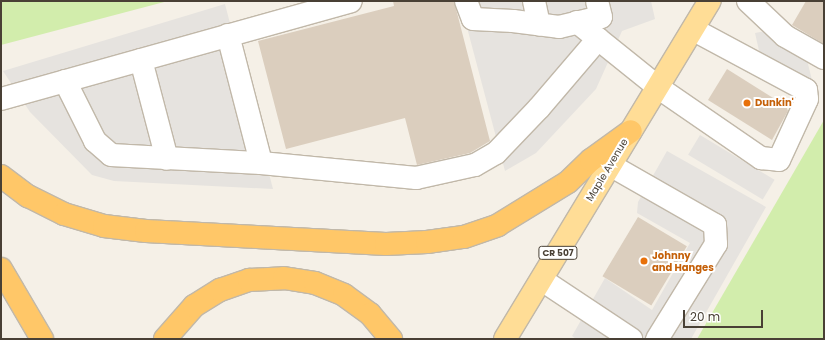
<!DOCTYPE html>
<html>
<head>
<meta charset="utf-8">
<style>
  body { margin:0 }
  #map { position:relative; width:825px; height:340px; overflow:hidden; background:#f5f0e7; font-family:Poppins,sans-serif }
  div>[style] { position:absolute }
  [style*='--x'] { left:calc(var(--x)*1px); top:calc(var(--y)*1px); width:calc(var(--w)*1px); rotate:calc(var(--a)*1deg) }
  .green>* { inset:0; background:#d2edac }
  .parking>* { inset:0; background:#e6e3df; transform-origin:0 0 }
  .building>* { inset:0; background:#dbcebe; transform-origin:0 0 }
  .roads { filter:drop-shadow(1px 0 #c1b8a9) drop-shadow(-1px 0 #c1b8a9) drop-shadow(0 1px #c1b8a9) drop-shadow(0 -1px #c1b8a9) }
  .minor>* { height:22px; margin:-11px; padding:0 11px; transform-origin:11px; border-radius:11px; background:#fff }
  .major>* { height:22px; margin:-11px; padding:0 11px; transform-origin:11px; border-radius:11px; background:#ffdd96 }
  .highway>* { height:22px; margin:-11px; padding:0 11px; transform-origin:11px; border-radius:11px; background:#ffc768 }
  .dots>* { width:11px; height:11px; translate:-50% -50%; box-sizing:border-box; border:2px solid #fff; border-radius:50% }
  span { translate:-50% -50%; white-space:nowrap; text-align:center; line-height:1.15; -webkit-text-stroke:4px #fff; paint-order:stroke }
  .shield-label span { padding:1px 3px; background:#fff; border:1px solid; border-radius:3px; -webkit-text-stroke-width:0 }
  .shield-label { font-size:9px; color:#494035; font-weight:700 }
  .food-label { font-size:10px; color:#c56008; font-weight:700 }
  .left { translate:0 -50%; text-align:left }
  .street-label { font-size:10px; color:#494035 }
  .frame { position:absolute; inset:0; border:2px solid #494035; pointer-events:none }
  .scale { position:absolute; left:683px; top:310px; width:80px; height:18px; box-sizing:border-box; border:2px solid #494035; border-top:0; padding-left:5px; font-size:12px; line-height:14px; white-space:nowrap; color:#494035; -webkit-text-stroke:3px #fff; paint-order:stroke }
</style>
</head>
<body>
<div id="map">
  <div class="green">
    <i style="clip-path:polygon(1px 1px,168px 1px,1px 45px)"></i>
    <i style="clip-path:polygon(824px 120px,824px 339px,697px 339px)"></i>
  </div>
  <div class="parking">
    <i style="clip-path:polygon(460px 1px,651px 1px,655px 19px,622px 31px,596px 89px,536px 153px,505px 171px)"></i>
    <i style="clip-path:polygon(225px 4px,273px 189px,114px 181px,92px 175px,30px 112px,3px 71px)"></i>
    <i style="clip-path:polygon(765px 31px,806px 56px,813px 84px,760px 55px,755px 33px)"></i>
    <i style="left:700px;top:135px;width:87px;height:23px;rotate:31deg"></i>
    <i style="clip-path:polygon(667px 151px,766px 207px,691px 339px,576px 339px,572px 336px,605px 278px,652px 310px,690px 243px,637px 213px,638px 202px)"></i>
  </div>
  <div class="building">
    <i style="clip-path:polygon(393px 1px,454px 1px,490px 141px,470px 153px,417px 165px,405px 118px,286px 149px,258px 41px,394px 6px)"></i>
    <i style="clip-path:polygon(806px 1px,824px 1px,824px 44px,792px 25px)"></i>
    <i style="clip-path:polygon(727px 69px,786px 106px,788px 111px,772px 140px,708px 100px)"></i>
    <i style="left:638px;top:217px;width:57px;height:69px;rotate:31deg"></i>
  </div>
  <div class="roads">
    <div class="minor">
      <i style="--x:466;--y:1;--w:19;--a:69"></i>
      <i style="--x:473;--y:19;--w:40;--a:2.9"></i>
      <i style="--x:513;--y:21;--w:46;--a:7.4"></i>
      <i style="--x:559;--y:27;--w:43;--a:-13.4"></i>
      <i style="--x:601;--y:17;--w:16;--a:-104"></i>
      <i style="--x:534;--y:1;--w:24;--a:78"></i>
      <i style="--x:748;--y:1;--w:51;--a:43.4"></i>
      <i style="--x:785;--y:36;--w:45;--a:29.4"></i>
      <i style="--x:577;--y:22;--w:105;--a:38.8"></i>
      <i style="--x:659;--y:88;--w:124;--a:34.5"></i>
      <i style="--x:761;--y:158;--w:18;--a:6"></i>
      <i style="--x:779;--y:160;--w:67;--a:-65.3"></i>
      <i style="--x:807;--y:99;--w:9;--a:-96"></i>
      <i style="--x:806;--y:90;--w:127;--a:-151.8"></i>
      <i style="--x:228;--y:35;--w:132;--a:75.5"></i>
      <i style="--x:141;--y:60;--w:102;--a:75.3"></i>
      <i style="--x:65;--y:81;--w:67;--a:63.4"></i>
      <i style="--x:95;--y:141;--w:21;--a:41"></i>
      <i style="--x:111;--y:155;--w:150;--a:3.1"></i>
      <i style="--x:261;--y:163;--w:156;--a:5.5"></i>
      <i style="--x:416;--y:178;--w:60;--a:-12.4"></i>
      <i style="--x:475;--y:165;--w:24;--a:-30"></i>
      <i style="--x:496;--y:153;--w:62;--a:-46.3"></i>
      <i style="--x:539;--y:108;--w:91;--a:-49.5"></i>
      <i style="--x:1;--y:99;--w:363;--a:-15.6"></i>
      <i style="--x:610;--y:165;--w:121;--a:29.7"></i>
      <i style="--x:715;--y:225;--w:19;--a:87"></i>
      <i style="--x:716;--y:244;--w:112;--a:121.8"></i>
      <i style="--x:542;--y:280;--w:107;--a:33.5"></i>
    </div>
    <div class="major">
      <i style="--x:505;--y:339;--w:395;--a:-58.8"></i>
    </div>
    <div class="highway">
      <i style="--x:1;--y:176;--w:34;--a:37"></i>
      <i style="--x:28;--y:196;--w:40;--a:26.6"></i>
      <i style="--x:64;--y:214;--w:42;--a:16.7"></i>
      <i style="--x:104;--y:226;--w:42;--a:6.8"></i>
      <i style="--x:146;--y:231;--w:240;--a:3.1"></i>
      <i style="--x:386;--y:244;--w:41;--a:-2.8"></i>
      <i style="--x:427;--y:242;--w:37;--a:-8"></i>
      <i style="--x:464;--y:237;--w:36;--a:-19"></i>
      <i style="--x:498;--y:225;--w:82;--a:-31.6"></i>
      <i style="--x:568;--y:182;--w:32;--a:-44"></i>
      <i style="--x:591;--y:160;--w:49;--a:-35.9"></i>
      <i style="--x:1;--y:269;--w:81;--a:59.6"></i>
      <i style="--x:165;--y:339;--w:44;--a:-48.7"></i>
      <i style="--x:194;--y:306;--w:31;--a:-32"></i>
      <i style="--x:220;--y:290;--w:31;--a:-19"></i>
      <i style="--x:249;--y:280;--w:35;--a:-3"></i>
      <i style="--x:284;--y:278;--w:31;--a:9"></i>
      <i style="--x:315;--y:283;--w:31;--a:22"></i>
      <i style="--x:344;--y:295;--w:32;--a:36"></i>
      <i style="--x:370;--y:314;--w:33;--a:50"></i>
    </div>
  </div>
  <div class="dots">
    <i style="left:747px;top:103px;background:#e8710a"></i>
    <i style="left:644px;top:261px;background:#e8710a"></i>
  </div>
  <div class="shield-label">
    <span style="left:558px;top:253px">CR 507</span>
  </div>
  <div class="food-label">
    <span class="left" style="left:755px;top:103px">Dunkin'</span>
    <span class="left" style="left:652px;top:261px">Johnny<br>and Hanges</span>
  </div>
  <div class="street-label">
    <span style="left:607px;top:170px;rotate:-59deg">Maple Avenue</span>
  </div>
  <div class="frame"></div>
  <div class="scale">20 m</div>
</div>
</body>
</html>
